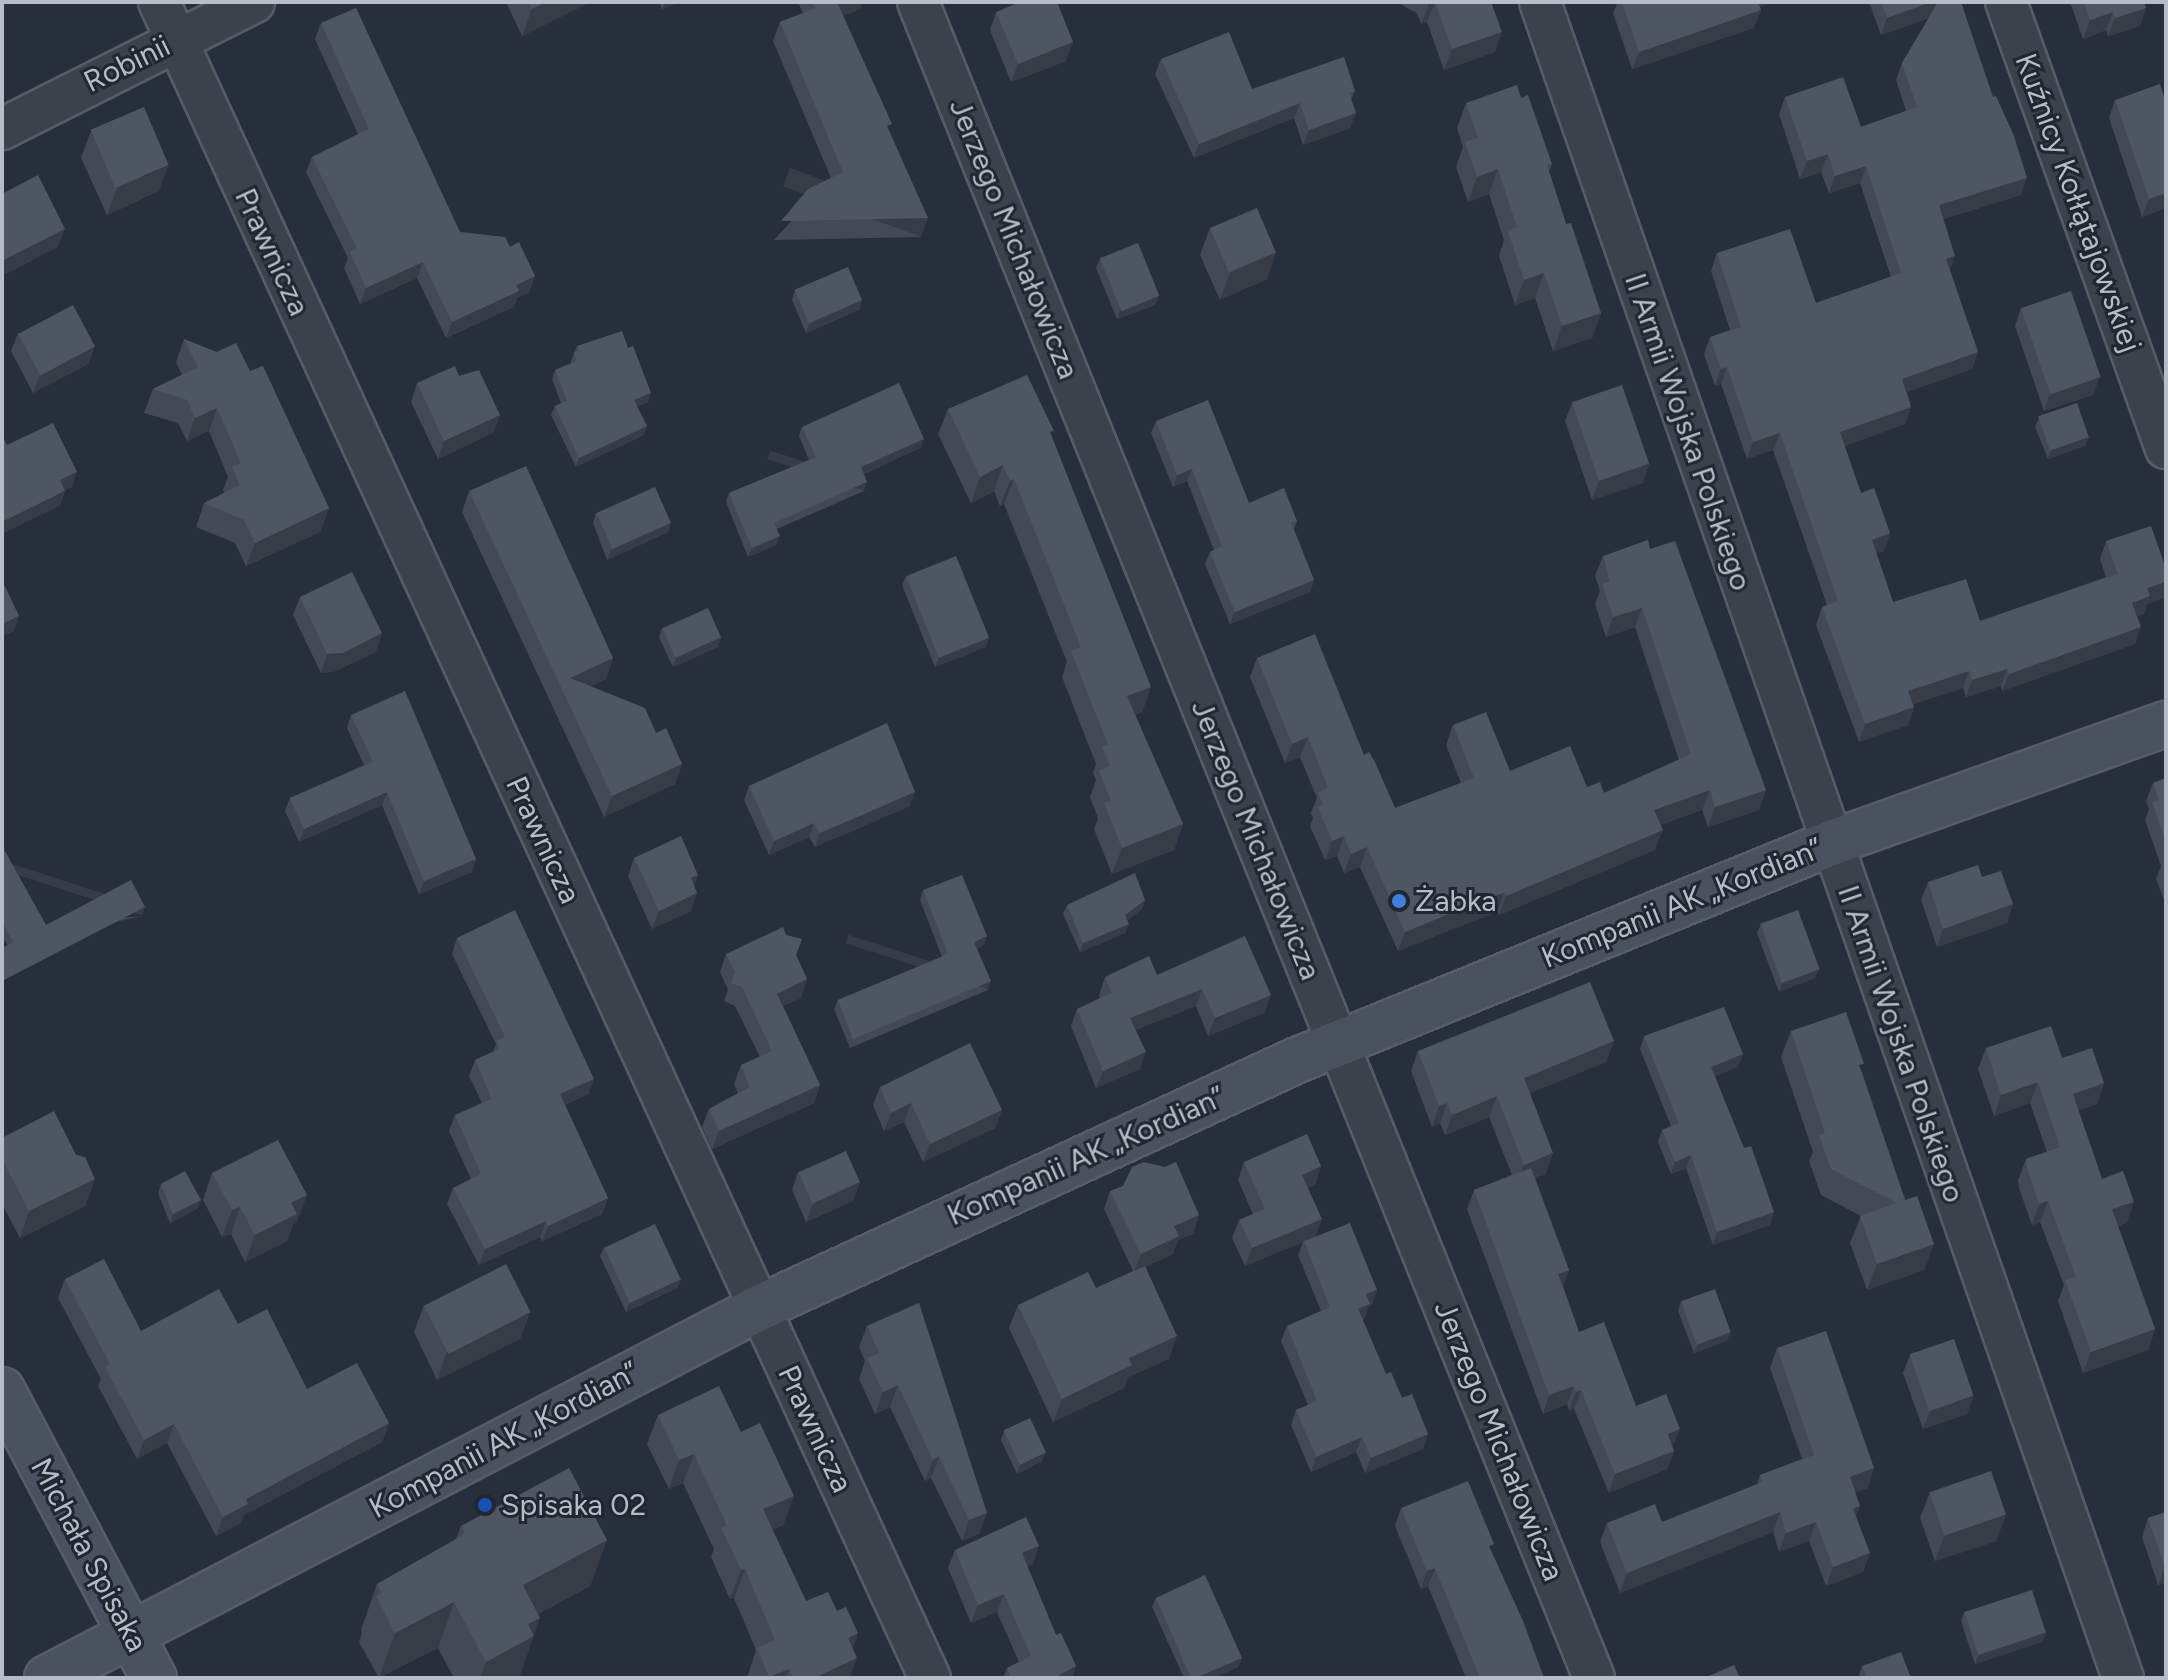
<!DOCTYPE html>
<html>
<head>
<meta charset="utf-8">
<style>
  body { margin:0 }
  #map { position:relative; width:2168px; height:1680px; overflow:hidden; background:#282f3c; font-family:Figtree,sans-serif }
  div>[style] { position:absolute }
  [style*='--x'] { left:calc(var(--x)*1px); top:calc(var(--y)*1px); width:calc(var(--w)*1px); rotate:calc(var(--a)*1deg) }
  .roads { filter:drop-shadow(2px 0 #565d67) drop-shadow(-2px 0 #565d67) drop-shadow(0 2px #565d67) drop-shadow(0 -2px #565d67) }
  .street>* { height:40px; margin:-20px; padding:0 20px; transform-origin:20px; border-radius:20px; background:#3b424c }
  .secondary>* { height:44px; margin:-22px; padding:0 22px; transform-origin:22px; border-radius:22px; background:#4a515f }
  .wall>* { inset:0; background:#434a56 }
  .shaded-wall>* { inset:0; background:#373c46; transform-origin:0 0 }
  .building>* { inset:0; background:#4e5664; transform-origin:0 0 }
  .dots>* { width:22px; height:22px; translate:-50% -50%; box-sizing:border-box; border:4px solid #202731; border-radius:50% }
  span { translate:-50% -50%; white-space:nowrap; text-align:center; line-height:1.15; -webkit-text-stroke:6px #202731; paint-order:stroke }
  .street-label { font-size:30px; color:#b7bdc7 }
  .poi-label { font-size:30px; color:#b7bdc7 }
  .left { translate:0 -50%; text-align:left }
  .frame { position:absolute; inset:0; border:4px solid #b7bdc7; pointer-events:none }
</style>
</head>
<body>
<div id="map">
  <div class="roads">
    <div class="street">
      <i style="--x:159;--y:2;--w:1845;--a:65.3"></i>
      <i style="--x:918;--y:2;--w:1807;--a:68.03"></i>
      <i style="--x:1540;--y:2;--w:1775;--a:70.82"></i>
      <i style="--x:2006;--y:2;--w:474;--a:70.3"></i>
      <i style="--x:2;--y:129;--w:282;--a:-26.7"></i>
    </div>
    <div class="secondary">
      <i style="--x:2;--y:1390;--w:326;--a:62.2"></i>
      <i style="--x:47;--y:1678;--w:802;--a:-27.46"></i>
      <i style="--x:759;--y:1308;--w:590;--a:-24.74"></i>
      <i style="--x:1295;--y:1061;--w:579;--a:-22.13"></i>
      <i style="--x:1831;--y:843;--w:356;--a:-19.6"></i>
    </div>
  </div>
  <div class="wall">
    <i style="clip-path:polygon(506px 2px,587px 2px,586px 4px,522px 36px)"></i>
    <i style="clip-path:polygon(659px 2px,679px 2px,662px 9px)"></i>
    <i style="clip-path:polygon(798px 2px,862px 2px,860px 9px,843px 16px,889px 131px,921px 237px,774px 240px,831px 178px,773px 41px,780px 22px,803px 13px)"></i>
    <i style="clip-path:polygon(1396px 2px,1491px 2px,1495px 52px,1444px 70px,1427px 22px,1421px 24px,1417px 13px)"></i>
    <i style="clip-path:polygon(1618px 2px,1622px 2px,1760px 7px,1754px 28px,1632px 69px,1613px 13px)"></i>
    <i style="clip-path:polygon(1869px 2px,1961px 2px,2021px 195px,1943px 219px,1950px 270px,1978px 352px,1972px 369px,1907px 392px,1911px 407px,1905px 424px,1844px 446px,1861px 493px,1890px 533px,1884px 551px,1876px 553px,1893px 602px,1980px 621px,2106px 577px,2100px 559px,2106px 541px,2166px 569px,2166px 591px,2164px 598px,2147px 604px,2144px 614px,2137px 616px,2135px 644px,2002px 691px,2001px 686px,1966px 697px,1963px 688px,1913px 704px,1914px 707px,1908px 725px,1859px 742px,1816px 625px,1822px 607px,1827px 605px,1773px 450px,1747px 459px,1721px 384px,1715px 386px,1704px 354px,1710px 337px,1730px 330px,1711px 271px,1717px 253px,1816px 303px,1891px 277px,1860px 183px,1829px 193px,1821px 172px,1800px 179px,1779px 114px,1785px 97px,1861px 127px,1906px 111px,1896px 80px,1902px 63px,1929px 18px,1881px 35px)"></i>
    <i style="clip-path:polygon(2070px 2px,2144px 2px,2146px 8px,2140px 26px,2108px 36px,2106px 30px,2083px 39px)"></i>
    <i style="clip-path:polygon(996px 12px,1066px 61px,1011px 82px,990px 30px)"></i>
    <i style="clip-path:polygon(321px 23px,460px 232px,510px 247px,535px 276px,529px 292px,517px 298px,514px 307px,446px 338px,417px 278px,360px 304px,344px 268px,348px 258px,306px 172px,312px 157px,358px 134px,315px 39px)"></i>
    <i style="clip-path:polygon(1161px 59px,1252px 89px,1355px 91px,1351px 100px,1356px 113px,1350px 128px,1303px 145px,1294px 118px,1194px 158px,1155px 74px)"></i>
    <i style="clip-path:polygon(1521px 98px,1552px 164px,1549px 171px,1566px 224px,1601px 313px,1592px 338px,1553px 351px,1535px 298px,1515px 305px,1499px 256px,1504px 240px,1489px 194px,1468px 202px,1456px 167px,1463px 147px,1457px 128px,1466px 103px)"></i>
    <i style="clip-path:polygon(2115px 100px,2166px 103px,2166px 208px,2142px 217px,2109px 118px)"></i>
    <i style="clip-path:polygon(91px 131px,159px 191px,107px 215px,81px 158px)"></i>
    <i style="clip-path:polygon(1210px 228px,1276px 252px,1267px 279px,1220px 300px,1200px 255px)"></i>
    <i style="clip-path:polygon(1100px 259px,1155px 305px,1117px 319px,1096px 268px)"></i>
    <i style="clip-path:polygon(795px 290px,862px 300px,859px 310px,806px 333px,792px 300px)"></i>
    <i style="clip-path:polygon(2021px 308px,2093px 395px,2044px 411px,2015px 326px)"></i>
    <i style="clip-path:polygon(18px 333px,95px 346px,88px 364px,33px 393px,11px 351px)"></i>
    <i style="clip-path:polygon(184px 339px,250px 371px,329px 508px,320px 532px,246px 566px,235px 543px,196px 527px,204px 503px,225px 493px,223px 490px,228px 477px,209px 431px,187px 441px,178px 423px,144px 413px,153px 389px,182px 375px,176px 362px)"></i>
    <i style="clip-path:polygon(577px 346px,648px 402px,637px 406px,644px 435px,576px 467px,551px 415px,555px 406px,561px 403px,552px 379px,555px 370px,571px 363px,571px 361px)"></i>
    <i style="clip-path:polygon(459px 376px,500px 415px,493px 433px,438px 459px,411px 402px,417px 383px)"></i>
    <i style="clip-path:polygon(1572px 403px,1649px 464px,1643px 483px,1592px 500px,1565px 421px)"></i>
    <i style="clip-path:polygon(948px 409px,1052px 438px,1151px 687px,1142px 712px,1135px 715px,1183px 824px,1174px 850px,1112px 874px,1094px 829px,1098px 818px,1090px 797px,1096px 780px,1093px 773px,1096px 764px,1062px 677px,1067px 662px,1004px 504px,1000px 506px,994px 491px,971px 503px,938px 434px)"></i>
    <i style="clip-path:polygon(2039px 418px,2089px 437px,2085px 446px,2048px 459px,2035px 427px)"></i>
    <i style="clip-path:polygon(1156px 421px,1249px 503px,1297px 521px,1294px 529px,1314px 580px,1310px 592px,1230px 624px,1205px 564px,1210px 552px,1214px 550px,1187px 481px,1173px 487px,1151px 433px)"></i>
    <i style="clip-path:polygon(802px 427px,924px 439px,920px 448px,864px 474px,864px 491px,777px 529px,776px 545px,748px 557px,726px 502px,729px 493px,809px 460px,799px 436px)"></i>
    <i style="clip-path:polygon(469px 491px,613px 658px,606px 679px,590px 686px,656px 733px,682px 764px,675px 784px,604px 817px,462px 512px)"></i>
    <i style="clip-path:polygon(596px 513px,671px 523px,668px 532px,607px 560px,593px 523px)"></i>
    <i style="clip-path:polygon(1650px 549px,1766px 790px,1759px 810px,1708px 827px,1702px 810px,1660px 825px,1655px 850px,1499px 915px,1497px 912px,1473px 921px,1398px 951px,1360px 867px,1344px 873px,1337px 856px,1325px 860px,1310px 826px,1313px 818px,1311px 813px,1317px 798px,1300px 757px,1285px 763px,1250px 677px,1257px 658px,1364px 755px,1395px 808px,1461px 783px,1446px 745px,1453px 725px,1510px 771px,1587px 787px,1604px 793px,1679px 760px,1635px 627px,1606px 637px,1595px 604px,1600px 591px,1595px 576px,1603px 556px)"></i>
    <i style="clip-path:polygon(906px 576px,989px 638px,986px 647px,935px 667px,902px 585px)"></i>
    <i style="clip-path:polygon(300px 597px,376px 652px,336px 671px,321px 673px,293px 615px)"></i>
    <i style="clip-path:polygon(662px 628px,721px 637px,718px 647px,673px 667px,659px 637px)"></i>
    <i style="clip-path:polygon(351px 715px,476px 859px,472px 872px,419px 894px,382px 805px,299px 842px,285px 811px,290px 798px,364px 765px,347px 728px)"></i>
    <i style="clip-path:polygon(2166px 778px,2166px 905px,2156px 879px,2161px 866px,2145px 820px,2149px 809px,2146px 801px,2153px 783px)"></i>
    <i style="clip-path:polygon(749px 786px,910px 806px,815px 847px,809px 837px,769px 855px,744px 800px)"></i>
    <i style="clip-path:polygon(2px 852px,46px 925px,142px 916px,7px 945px,2px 936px)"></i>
    <i style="clip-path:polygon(634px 858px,694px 886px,691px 911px,652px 929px,628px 876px)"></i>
    <i style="clip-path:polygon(1982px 877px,2013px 904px,2007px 923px,1937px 947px,1921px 900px,1928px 882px)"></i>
    <i style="clip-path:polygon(923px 890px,987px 936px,984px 945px,977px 948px,988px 990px,850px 1048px,834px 1009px,838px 1000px,942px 957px,920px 900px)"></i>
    <i style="clip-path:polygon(1145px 900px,1142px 909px,1127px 920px,1125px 933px,1080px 952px,1063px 914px,1067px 905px)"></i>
    <i style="clip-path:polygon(1761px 924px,1815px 978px,1779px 992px,1757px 933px)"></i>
    <i style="clip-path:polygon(457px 938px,594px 1079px,588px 1094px,565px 1105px,608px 1198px,602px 1214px,542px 1241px,540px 1237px,479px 1265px,447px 1204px,453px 1188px,471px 1179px,449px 1131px,455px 1115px,482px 1103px,469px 1076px,475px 1060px,493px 1052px,496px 1044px,452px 954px)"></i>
    <i style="clip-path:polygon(726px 954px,796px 955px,807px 979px,801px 998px,783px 1006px,820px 1085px,814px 1103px,712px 1149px,702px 1127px,709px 1109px,738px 1093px,734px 1084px,741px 1065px,760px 1057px,735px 1006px,724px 1001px,728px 990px,720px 972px)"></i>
    <i style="clip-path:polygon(1157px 975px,1271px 995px,1264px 1013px,1208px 1036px,1196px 1006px,1136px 1030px,1140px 1069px,1096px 1088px,1071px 1026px,1077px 1009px,1100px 998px,1099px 995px,1105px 977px)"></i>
    <i style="clip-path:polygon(1791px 1031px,1862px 1072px,1905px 1200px,1934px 1244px,1924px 1270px,1867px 1290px,1850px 1243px,1861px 1216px,1821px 1195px,1809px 1161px,1813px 1152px,1781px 1057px)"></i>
    <i style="clip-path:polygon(1644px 1036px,1743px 1054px,1738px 1067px,1715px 1076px,1770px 1225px,1713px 1245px,1686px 1168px,1671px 1174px,1658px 1142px,1662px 1130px,1671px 1126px,1640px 1049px)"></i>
    <i style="clip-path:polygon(1614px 1041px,1606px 1062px,1530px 1093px,1546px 1174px,1535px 1178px,1569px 1270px,1563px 1286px,1579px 1332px,1636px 1406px,1673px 1448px,1674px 1451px,1667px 1469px,1609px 1493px,1574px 1409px,1569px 1411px,1567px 1404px,1543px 1414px,1467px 1209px,1474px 1190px,1512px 1175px,1489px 1117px,1445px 1135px,1440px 1123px,1432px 1127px,1411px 1071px,1418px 1051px)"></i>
    <i style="clip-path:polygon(1986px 1048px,2062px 1058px,2104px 1083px,2097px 1104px,2078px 1110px,2102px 1179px,2127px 1222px,2118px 1226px,2155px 1329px,2148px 1350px,2083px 1373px,2058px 1301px,2064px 1285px,2040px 1222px,2032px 1225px,2019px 1188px,2018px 1180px,2026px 1159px,2047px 1152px,2030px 1103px,1994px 1116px,1978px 1069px)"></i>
    <i style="clip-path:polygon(880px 1087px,1002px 1110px,995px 1128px,923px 1162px,904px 1122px,884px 1131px,873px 1105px)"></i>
    <i style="clip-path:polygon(2px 1138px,76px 1155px,95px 1179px,85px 1206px,20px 1238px,2px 1204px)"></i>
    <i style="clip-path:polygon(1244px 1162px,1321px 1166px,1315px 1185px,1308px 1188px,1316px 1236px,1372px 1305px,1369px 1306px,1364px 1319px,1363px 1320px,1386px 1374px,1428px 1434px,1423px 1449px,1365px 1473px,1356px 1452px,1311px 1472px,1291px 1425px,1296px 1410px,1308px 1405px,1281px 1341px,1287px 1326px,1321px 1311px,1298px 1255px,1303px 1242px,1245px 1266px,1232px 1238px,1239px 1220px,1253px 1214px,1238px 1180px)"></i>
    <i style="clip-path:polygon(798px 1172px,860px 1182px,853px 1201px,806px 1222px,792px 1190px)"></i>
    <i style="clip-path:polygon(212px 1173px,297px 1222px,293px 1224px,287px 1241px,245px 1262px,231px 1234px,222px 1237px,203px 1200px)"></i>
    <i style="clip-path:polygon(161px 1184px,201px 1200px,197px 1209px,170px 1223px,158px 1193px)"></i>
    <i style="clip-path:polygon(1110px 1191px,1199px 1215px,1193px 1234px,1178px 1240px,1173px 1254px,1145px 1267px,1169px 1359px,1128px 1377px,1124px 1388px,1053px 1422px,1009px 1328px,1018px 1305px,1096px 1288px,1133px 1271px,1104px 1209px)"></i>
    <i style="clip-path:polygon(604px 1247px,681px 1279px,677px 1288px,626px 1312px,600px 1256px)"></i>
    <i style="clip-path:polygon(65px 1279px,141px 1331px,238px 1324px,307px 1389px,389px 1423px,382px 1442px,244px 1515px,241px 1523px,216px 1536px,167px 1443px,137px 1459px,98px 1386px,101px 1379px,58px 1298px)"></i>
    <i style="clip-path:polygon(1681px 1301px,1727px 1341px,1694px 1353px,1678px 1311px)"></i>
    <i style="clip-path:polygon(919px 1303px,979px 1534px,962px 1541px,931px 1478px,925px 1481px,890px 1407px,875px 1414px,859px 1379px,865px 1361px,859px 1347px,867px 1326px)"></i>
    <i style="clip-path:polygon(424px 1305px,530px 1312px,520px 1339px,437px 1380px,414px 1332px)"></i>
    <i style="clip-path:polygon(1777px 1348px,1868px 1488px,1855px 1492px,1856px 1517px,1863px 1572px,1826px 1586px,1809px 1541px,1779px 1552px,1773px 1532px,1620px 1593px,1600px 1542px,1607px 1523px,1662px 1522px,1757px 1484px,1760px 1475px,1802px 1459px,1770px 1368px)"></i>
    <i style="clip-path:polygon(1910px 1355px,1967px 1414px,1923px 1429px,1903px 1373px)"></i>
    <i style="clip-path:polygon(658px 1415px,741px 1432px,794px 1496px,783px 1525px,772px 1530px,806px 1601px,837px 1611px,858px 1633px,853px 1648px,850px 1678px,747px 1678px,756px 1650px,734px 1598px,730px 1599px,711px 1557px,714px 1549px,683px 1483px,669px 1489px,647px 1444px)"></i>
    <i style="clip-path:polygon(1004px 1431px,1042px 1461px,1017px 1474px,1001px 1440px)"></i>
    <i style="clip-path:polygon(1930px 1492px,2006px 1514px,1996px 1541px,1935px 1561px,1920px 1518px)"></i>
    <i style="clip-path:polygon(1401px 1508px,1491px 1552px,1544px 1678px,1466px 1678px,1428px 1586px,1421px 1589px,1395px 1526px)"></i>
    <i style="clip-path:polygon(2166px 1512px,2166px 1583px,2158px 1585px,2142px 1537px,2148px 1518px)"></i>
    <i style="clip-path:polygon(461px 1526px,607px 1540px,590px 1586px,538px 1614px,534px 1635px,519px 1678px,454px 1678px,438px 1648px,379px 1678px,359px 1642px,362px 1633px,361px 1630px,377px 1584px,456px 1539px)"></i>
    <i style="clip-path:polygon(955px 1550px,1033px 1564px,1027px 1566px,1056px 1635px,1076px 1666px,1072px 1678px,1003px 1678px,1007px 1668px,1019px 1662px,997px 1612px,971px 1623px,948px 1568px)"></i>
    <i style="clip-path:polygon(1156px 1598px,1242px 1658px,1238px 1667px,1213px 1678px,1184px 1678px,1152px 1607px)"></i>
    <i style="clip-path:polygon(1964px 1612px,2042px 1642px,1975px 1664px,1961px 1621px)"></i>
    <i style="clip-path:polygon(1862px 1666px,1911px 1678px,1860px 1678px,1859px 1675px)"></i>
  </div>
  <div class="shaded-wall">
    <i style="clip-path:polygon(546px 2px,587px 2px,586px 4px,522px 36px,532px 9px)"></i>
    <i style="clip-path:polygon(665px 2px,679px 2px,662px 9px)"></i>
    <i style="clip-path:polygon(837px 2px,862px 2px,860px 9px,830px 21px)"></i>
    <i style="clip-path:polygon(1435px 2px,1427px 22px,1421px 24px,1429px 4px)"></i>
    <i style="clip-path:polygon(1752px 2px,1774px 2px,1749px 11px)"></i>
    <i style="clip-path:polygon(1931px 2px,1939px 2px,1934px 16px,1881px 35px,1887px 18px)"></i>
    <i style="clip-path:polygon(2146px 8px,2140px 26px,2108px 36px,2115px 18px)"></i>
    <i style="clip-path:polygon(1761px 10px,1754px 28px,1632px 69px,1639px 52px)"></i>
    <i style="clip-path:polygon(2113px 12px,2106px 30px,2083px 39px,2090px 20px)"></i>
    <i style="clip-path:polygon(1502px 32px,1495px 52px,1444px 70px,1452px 49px)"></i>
    <i style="clip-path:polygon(1073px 42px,1066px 61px,1011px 82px,1018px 64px)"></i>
    <i style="clip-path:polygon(1300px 103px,1294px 118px,1194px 158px,1199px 144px)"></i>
    <i style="clip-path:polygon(1356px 113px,1350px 128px,1303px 145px,1309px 130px)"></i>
    <i style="clip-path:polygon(1828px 154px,1821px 172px,1800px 179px,1807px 161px)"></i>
    <i style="clip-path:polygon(169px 165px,159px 191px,107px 215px,117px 188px)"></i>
    <i style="clip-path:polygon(1866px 166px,1860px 183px,1829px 193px,1835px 176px)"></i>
    <i style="clip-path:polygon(1498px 169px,1489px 194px,1468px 202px,1477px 177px)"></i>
    <i style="clip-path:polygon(2027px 178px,2021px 195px,1932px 222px,1939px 205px)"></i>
    <i style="clip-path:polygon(2166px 193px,2166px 208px,2142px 217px,2149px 199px)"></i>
    <i style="left:928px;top:218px;width:20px;height:147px;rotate:110deg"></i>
    <i style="clip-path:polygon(65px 229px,58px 247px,2px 276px,2px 261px)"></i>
    <i style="clip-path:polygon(1276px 252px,1267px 279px,1220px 300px,1230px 273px)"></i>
    <i style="clip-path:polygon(1955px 256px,1949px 273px,1946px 259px)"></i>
    <i style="clip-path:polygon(423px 262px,417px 278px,360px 304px,366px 288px)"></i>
    <i style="clip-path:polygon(1544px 273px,1535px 298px,1515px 305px,1524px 280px)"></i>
    <i style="clip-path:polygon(535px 276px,529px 292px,517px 298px,514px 307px,446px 338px,452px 322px,516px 285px)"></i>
    <i style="clip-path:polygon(1159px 296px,1155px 305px,1117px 319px,1120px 309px)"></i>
    <i style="clip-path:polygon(862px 300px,859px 310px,806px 333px,809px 324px)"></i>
    <i style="clip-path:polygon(1601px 313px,1592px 338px,1553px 351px,1562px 326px)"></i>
    <i style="clip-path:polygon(95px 346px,88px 364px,33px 393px,40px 375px)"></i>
    <i style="clip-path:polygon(1978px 352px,1972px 369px,1896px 396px,1902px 379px)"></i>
    <i style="clip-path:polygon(1727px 367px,1721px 384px,1715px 386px,1721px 369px)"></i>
    <i style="clip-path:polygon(2100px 377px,2093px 395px,2044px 411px,2050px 393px)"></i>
    <i style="clip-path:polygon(651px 393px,648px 402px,631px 409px,634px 400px)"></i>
    <i style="clip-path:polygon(1911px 407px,1905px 424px,1834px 450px,1840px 432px)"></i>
    <i style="clip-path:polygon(217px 408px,209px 431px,187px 441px,195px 418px)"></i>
    <i style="clip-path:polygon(500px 415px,493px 433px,438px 459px,444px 441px)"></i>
    <i style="clip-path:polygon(647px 426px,644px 435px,576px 467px,579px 458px)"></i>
    <i style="clip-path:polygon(1780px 433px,1773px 450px,1747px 459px,1753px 442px)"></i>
    <i style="clip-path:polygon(2089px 437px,2085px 446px,2048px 459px,2051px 450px)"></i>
    <i style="clip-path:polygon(924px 439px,920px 448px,858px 476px,861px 467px)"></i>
    <i style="clip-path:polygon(1649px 464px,1643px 483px,1592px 500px,1599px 481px)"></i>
    <i style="clip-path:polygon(1003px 465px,994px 491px,971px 503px,980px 477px)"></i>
    <i style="clip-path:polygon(1192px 469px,1187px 481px,1173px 487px,1177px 475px)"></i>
    <i style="clip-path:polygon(77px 472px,72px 487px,55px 495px,60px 480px)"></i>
    <i style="clip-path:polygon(1014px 479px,1004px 504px,1000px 506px,1010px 481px)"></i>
    <i style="left:867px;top:482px;width:9px;height:102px;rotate:108deg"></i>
    <i style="clip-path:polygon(65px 491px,60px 506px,2px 534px,2px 522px)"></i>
    <i style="clip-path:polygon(329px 508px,320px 532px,246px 566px,255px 543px)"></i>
    <i style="clip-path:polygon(671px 523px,668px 532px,607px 560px,611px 550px)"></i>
    <i style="clip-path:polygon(1890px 533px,1884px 551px,1865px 557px,1872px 540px)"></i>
    <i style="clip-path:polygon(780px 536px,776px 545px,748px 557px,752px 548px)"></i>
    <i style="clip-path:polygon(1314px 580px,1310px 592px,1230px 624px,1235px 612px)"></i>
    <i style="clip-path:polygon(2166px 582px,2166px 591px,2164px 598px,2147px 604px,2144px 614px,2126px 620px,2132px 603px,2147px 588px)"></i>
    <i style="clip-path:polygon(1642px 608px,1635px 627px,1606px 637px,1613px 617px)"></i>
    <i style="clip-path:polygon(19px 616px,14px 631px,2px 637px,2px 624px)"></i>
    <i style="clip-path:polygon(2141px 627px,2135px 644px,2002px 691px,2009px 674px)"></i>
    <i style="clip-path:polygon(382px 633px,376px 652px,336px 671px,321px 673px,327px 654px)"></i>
    <i style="clip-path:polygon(721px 637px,718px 647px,673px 667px,676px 658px)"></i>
    <i style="clip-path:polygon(989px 638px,986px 647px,935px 667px,939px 658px)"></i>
    <i style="clip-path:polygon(613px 658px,606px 679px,566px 697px,570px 678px)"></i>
    <i style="clip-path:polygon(2007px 669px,2001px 686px,1966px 697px,1972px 680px)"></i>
    <i style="clip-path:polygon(1969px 671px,1963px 688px,1902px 708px,1908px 691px)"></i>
    <i style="clip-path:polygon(1151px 687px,1142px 712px,1118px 722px,1127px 696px)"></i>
    <i style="clip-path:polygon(1914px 707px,1908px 725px,1859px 742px,1865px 724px)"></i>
    <i style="clip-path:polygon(1308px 737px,1300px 757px,1285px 763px,1292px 744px)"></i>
    <i style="clip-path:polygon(682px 764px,675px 784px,604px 817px,612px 796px)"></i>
    <i style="clip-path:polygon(1710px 790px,1702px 810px,1647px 829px,1654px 810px)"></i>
    <i style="clip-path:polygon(1766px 790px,1759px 810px,1708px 827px,1715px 807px)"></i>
    <i style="clip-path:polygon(387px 792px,382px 805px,299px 842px,304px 829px)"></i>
    <i style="clip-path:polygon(915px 792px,910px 806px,815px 847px,820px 833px)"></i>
    <i style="clip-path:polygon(814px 823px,809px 837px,769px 855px,774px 841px)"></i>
    <i style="clip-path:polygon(1183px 824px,1174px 850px,1112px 874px,1122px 848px)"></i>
    <i style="clip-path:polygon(1663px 830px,1655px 850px,1499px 915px,1506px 896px)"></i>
    <i style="clip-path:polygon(1344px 836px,1337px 856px,1325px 860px,1332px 841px)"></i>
    <i style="clip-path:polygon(1367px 847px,1360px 867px,1344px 873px,1351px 854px)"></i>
    <i style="clip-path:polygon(476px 859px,472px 872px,419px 894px,424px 881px)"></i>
    <i style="clip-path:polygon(698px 875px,692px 893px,691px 878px)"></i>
    <i style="clip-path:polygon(697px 893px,691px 911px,652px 929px,659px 911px)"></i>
    <i style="clip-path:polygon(1504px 893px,1497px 912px,1473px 921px,1398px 951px,1405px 932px,1480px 901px)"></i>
    <i style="clip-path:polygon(1145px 900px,1142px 909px,1122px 925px,1125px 915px)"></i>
    <i style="clip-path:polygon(2013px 904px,2007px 923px,1937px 947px,1943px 929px)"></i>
    <i style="left:145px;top:907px;width:9px;height:161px;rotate:108deg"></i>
    <i style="clip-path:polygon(1129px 924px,1125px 933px,1080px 952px,1083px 943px)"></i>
    <i style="clip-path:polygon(987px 936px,984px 945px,970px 951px,974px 942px)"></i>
    <i style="clip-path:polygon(1819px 969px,1815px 978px,1779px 992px,1782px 983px)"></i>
    <i style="clip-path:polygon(807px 979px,801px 998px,771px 1012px,777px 994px)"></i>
    <i style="left:991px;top:981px;width:9px;height:150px;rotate:108deg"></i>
    <i style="clip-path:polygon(1202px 989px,1196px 1006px,1124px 1035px,1130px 1018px)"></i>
    <i style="clip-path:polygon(1271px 995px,1264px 1013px,1208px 1036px,1215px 1018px)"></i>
    <i style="clip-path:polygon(1614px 1041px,1606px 1062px,1517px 1099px,1524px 1078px)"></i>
    <i style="clip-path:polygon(1146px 1052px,1140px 1069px,1096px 1088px,1103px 1071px)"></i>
    <i style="clip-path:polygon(1743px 1054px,1738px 1067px,1707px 1080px,1711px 1067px)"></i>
    <i style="clip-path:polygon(594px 1079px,588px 1094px,554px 1110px,560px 1094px)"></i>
    <i style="clip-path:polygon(2038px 1082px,2030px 1103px,1994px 1116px,2001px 1095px)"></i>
    <i style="clip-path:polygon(2104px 1083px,2097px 1104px,2065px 1115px,2073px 1094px)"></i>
    <i style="clip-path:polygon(820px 1085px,814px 1103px,712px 1149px,719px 1131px)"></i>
    <i style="clip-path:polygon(1497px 1096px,1489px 1117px,1445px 1135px,1452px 1115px)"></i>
    <i style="clip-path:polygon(911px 1103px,904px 1122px,884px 1131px,891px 1113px)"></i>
    <i style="clip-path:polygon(1447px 1103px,1440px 1123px,1432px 1127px,1439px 1106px)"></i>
    <i style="clip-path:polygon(1002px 1110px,995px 1128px,923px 1162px,930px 1144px)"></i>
    <i style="clip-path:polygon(1553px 1153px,1546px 1174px,1516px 1185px,1524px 1165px)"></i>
    <i style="clip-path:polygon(1691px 1155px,1686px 1168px,1671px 1174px,1675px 1162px)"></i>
    <i style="clip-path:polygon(1321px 1166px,1315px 1185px,1296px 1193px,1302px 1175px)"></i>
    <i style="clip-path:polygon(95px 1179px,85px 1206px,20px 1238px,29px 1211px)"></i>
    <i style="clip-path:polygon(860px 1182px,853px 1201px,806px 1222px,813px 1204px)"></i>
    <i style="clip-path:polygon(307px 1195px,297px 1222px,293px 1224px,287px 1241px,245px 1262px,255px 1235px,291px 1203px)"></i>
    <i style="clip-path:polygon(608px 1198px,602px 1214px,542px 1241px,548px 1226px)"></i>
    <i style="clip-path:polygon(201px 1200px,197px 1209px,170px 1223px,173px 1214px)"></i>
    <i style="clip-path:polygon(2048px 1201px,2040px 1222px,2032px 1225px,2039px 1204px)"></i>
    <i style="clip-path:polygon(2134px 1202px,2127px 1222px,2105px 1230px,2112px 1209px)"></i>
    <i style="clip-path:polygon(240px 1207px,231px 1234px,222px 1237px,232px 1210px)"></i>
    <i style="clip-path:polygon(1774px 1212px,1770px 1225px,1713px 1245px,1717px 1232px)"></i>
    <i style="clip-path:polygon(1199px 1215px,1193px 1234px,1178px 1240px,1173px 1254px,1134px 1272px,1141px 1254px,1174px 1226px)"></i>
    <i style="clip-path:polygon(1322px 1219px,1315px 1237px,1245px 1266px,1252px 1248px)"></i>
    <i style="clip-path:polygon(546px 1221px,540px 1237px,479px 1265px,485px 1249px)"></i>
    <i style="clip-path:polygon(1934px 1244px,1924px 1270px,1867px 1290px,1877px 1264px)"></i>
    <i style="clip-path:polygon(1569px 1270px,1562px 1288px,1558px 1274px)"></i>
    <i style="clip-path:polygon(681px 1279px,677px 1288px,626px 1312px,629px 1303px)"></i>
    <i style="clip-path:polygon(1377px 1290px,1372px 1305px,1369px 1306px,1364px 1319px,1352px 1324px,1358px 1309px,1366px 1294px)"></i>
    <i style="clip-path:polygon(530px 1312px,520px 1339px,437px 1380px,446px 1353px)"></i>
    <i style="clip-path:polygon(2155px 1329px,2148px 1350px,2083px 1373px,2091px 1352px)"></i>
    <i style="clip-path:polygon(1731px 1332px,1727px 1341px,1694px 1353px,1698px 1344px)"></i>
    <i style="clip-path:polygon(1177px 1336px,1169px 1359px,1128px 1377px,1124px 1388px,1053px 1422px,1062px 1399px,1129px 1358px)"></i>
    <i style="clip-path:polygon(898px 1385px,890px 1407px,875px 1414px,883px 1392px)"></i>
    <i style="clip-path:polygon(1574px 1386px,1567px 1404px,1543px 1414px,1549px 1395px)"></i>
    <i style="clip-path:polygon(1581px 1390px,1574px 1409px,1569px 1411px,1576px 1392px)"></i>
    <i style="clip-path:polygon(1974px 1396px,1967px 1414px,1923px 1429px,1930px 1411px)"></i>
    <i style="clip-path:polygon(389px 1423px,382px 1442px,244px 1515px,241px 1523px,216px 1536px,223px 1517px,246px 1499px)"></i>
    <i style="clip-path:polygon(174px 1424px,167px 1443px,137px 1459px,144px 1440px)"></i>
    <i style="clip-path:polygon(1680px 1429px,1673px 1447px,1668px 1434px)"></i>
    <i style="clip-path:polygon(1428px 1434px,1423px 1449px,1365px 1473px,1371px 1458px)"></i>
    <i style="clip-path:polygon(1362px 1437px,1356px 1452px,1311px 1472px,1316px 1457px)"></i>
    <i style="clip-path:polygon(1674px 1451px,1667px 1469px,1609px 1493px,1615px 1474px)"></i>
    <i style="clip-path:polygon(1046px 1452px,1042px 1461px,1017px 1474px,1020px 1465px)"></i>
    <i style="clip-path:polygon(694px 1454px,683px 1483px,669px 1489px,679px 1460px)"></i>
    <i style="clip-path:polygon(939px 1456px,931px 1478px,925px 1481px,933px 1460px)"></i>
    <i style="clip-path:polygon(1874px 1468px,1868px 1488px,1843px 1496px,1850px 1477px)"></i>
    <i style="clip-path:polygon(794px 1496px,783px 1525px,752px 1538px,763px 1509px)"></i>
    <i style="clip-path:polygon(1860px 1506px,1853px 1526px,1853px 1509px)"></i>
    <i style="clip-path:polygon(1780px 1512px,1773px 1532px,1620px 1593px,1627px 1573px)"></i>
    <i style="clip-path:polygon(987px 1513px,979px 1534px,962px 1541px,969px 1520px)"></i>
    <i style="clip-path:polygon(2006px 1514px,1996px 1541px,1935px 1561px,1945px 1534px)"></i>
    <i style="clip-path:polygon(1816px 1522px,1809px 1541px,1779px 1552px,1786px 1533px)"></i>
    <i style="clip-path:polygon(607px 1540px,590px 1586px,506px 1630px,523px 1585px)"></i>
    <i style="clip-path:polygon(1039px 1546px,1033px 1564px,1015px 1572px,1022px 1553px)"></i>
    <i style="clip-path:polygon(1870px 1553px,1863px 1572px,1826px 1586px,1833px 1567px)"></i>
    <i style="clip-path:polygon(2165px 1567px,2166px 1583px,2158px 1585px)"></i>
    <i style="clip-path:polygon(1435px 1568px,1428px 1586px,1421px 1589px,1427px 1571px)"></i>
    <i style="clip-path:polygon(745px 1569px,734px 1598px,730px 1599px,741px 1570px)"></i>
    <i style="clip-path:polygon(1004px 1594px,997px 1612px,971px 1623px,978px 1605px)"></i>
    <i style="clip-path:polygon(454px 1602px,438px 1648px,379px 1678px,395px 1633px)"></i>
    <i style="clip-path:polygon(540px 1618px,519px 1678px,480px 1678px,486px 1662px,528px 1624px)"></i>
    <i style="clip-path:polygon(858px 1633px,848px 1662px,857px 1658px,850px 1678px,814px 1678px,848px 1638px)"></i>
    <i style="clip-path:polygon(2046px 1633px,2042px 1642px,1975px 1664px,1978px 1655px)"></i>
    <i style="clip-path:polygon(1242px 1658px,1238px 1667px,1213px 1678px,1195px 1678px)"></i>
    <i style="clip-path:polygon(1076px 1666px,1072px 1678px,1058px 1678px,1059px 1675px)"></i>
    <i style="clip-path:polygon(789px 1669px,785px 1678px,768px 1678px,769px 1677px)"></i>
  </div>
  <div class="building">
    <i style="clip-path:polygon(529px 2px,546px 2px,532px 9px)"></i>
    <i style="clip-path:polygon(813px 2px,837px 2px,892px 124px,887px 126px,928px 218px,781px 221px,808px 189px,843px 172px,780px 22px,816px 8px)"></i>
    <i style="clip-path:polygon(1020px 2px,1057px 2px,1073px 42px,1018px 64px,996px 12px)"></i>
    <i style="clip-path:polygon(1435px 2px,1491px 2px,1502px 32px,1452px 49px)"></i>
    <i style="clip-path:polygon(1622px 2px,1758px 2px,1761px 10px,1639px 52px)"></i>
    <i style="clip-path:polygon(1881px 2px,1931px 2px,1887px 18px)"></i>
    <i style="clip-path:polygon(1938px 2px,1961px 2px,1993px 97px,1996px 96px,2014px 136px,2027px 178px,1939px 205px,1955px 256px,1946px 259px,1978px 352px,1902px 379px,1911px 407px,1840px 432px,1861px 493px,1874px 488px,1890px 533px,1872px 540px,1893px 602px,1966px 579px,1980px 621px,2118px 574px,2106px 541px,2151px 526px,2166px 569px,2166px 582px,2147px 588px,2150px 596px,2132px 603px,2141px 627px,2009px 674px,2007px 669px,1972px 680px,1969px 671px,1908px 691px,1914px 707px,1865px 724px,1822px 607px,1838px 601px,1780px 433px,1753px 442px,1727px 367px,1721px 369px,1710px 337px,1741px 327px,1717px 253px,1790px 229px,1816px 303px,1901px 273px,1866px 166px,1835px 176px,1828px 154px,1807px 161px,1785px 97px,1843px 77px,1861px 127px,1917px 107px,1902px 63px)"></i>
    <i style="clip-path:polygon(2083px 2px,2144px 2px,2146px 8px,2115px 18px,2113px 12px,2090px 20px)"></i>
    <i style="clip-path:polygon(356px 8px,460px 232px,505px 237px,510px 247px,519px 242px,535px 276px,516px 285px,519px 291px,452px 322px,423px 262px,366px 288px,350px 252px,357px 249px,312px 157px,369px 129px,321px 23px)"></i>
    <i style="clip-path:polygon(1229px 32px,1252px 89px,1344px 57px,1355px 91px,1349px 93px,1356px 113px,1309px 130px,1300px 103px,1199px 144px,1161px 59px)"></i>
    <i style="clip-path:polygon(2160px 84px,2166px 103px,2166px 193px,2149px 199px,2115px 100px)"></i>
    <i style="clip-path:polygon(1517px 85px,1521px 98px,1528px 95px,1552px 164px,1547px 165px,1566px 224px,1571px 223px,1601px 313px,1562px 326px,1544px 273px,1524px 280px,1508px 231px,1517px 227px,1498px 169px,1477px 177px,1465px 142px,1478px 138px,1466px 103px)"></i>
    <i style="left:144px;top:107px;width:63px;height:58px;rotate:67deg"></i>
    <i style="clip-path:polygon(38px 175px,65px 229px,2px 261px,2px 194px)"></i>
    <i style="left:1257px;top:208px;width:48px;height:51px;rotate:67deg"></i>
    <i style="left:1138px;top:243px;width:57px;height:41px;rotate:68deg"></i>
    <i style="left:848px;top:267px;width:36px;height:58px;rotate:67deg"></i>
    <i style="left:2071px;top:291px;width:91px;height:53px;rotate:71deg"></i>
    <i style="left:73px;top:305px;width:47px;height:62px;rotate:62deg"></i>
    <i style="clip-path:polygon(622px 331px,628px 348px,633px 346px,651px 393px,634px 400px,647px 426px,579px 458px,555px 406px,567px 401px,555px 370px,577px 361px,574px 352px,579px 351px,577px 346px)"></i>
    <i style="clip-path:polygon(184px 339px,217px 352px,236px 343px,250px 371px,263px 366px,329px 508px,255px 543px,244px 520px,204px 503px,240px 485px,232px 467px,241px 463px,217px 408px,195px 418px,187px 400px,153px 389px,198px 367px)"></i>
    <i style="clip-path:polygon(455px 366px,459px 376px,479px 370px,500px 415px,444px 441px,417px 383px)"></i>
    <i style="clip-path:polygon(1027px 375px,1054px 431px,1050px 432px,1151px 687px,1127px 696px,1183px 824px,1122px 848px,1104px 803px,1111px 801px,1099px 771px,1110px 766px,1102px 747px,1108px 745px,1071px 651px,1081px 647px,1014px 479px,1010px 481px,1003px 465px,980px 477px,948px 409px)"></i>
    <i style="clip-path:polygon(899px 383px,924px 439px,861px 467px,867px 482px,774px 523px,780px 536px,752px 548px,729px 493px,816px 457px,802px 427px)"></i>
    <i style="left:1622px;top:385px;width:83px;height:53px;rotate:71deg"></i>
    <i style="clip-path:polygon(1208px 400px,1249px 503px,1284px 488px,1297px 521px,1291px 523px,1314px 580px,1235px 612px,1210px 552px,1222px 546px,1192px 469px,1177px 475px,1156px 421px)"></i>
    <i style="left:2077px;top:403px;width:36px;height:41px;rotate:71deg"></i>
    <i style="clip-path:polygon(53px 423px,77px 472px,60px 480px,65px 491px,2px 522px,2px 435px,7px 445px)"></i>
    <i style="clip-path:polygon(526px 466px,613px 658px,570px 678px,645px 708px,656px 733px,666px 728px,682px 764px,612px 796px,469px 491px)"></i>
    <i style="left:655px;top:487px;width:39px;height:64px;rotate:66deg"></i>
    <i style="clip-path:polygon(1648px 540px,1650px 549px,1675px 541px,1766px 790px,1715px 807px,1710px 790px,1654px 810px,1663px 830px,1506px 896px,1504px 893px,1480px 901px,1405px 932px,1367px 847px,1351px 854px,1344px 836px,1332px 841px,1317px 806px,1323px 805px,1318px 793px,1328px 788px,1308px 737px,1292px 744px,1257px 658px,1315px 634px,1364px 755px,1369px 752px,1375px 762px,1395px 808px,1474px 778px,1453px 725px,1486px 712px,1510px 771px,1570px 746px,1587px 787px,1600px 782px,1604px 793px,1691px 754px,1642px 608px,1613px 617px,1602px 584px,1610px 582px,1603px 556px)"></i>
    <i style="left:956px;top:556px;width:88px;height:54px;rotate:68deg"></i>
    <i style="clip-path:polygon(352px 572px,382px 633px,343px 653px,327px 654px,300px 597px)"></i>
    <i style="clip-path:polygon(2px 580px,19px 616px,2px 624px)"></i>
    <i style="left:708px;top:608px;width:32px;height:50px;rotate:66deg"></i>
    <i style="clip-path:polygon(405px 691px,476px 859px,424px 881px,387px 792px,304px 829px,290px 798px,373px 762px,351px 715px)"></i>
    <i style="clip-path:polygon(887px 723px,915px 792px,820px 833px,814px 823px,774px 841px,749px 786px)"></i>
    <i style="clip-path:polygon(2166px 778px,2166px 843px,2152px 802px,2159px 800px,2153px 783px)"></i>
    <i style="clip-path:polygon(681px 836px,698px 875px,691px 878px,697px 893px,659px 911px,634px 858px)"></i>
    <i style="clip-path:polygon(5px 851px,46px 925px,131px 880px,145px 907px,2px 981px,2px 948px,13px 942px,2px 921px,2px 852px)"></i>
    <i style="clip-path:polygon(1978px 865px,1982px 877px,2001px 871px,2013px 904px,1943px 929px,1928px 882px)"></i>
    <i style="clip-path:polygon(1135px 873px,1145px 900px,1125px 915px,1129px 924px,1083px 943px,1067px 905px)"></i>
    <i style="clip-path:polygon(962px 875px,987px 936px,974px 942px,991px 981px,853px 1039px,838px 1000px,948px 954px,923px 890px)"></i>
    <i style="clip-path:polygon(515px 910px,594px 1079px,560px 1094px,608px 1198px,548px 1226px,546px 1221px,485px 1249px,453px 1188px,481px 1174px,455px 1115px,492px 1099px,475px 1060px,499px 1049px,497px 1041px,505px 1037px,457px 938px)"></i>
    <i style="left:1798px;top:910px;width:63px;height:40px;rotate:70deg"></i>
    <i style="clip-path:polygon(783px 927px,786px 935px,802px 939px,796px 955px,807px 979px,777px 994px,820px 1085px,719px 1131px,709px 1109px,750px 1087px,741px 1065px,772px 1051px,742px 987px,731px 983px,735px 972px,726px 954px)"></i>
    <i style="clip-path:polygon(1245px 936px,1271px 995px,1215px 1018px,1202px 989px,1130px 1018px,1146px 1052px,1103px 1071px,1077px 1009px,1112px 993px,1105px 977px,1149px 956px,1157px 975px)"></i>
    <i style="clip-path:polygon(1590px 982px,1614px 1041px,1524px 1078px,1553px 1153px,1524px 1165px,1497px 1096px,1452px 1115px,1447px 1103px,1439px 1106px,1418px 1051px)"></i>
    <i style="clip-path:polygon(1724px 1007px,1743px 1054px,1711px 1067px,1744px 1148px,1751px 1146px,1774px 1212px,1717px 1232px,1691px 1155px,1675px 1162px,1662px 1130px,1679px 1123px,1644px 1036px)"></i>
    <i style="clip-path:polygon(1846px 1012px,1864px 1064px,1859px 1065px,1905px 1200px,1917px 1196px,1934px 1244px,1877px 1264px,1860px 1216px,1897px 1203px,1831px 1169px,1819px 1135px,1825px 1133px,1791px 1031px)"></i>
    <i style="clip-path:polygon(2051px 1026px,2062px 1058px,2092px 1048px,2104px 1083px,2073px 1094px,2102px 1179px,2123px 1171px,2134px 1202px,2112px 1209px,2155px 1329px,2091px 1352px,2065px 1280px,2076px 1277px,2048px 1201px,2039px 1204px,2027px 1168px,2026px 1159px,2060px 1147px,2038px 1082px,2001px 1095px,1986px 1048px)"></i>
    <i style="clip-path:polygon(970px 1043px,1002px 1110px,930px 1144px,911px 1103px,891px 1113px,880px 1087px)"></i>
    <i style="clip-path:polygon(54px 1111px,76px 1155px,85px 1157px,95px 1179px,29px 1211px,2px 1159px,2px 1138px)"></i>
    <i style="clip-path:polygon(1307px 1134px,1321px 1166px,1302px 1175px,1322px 1219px,1252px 1248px,1239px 1220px,1265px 1209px,1244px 1162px)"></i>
    <i style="clip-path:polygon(278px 1140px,307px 1195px,291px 1203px,297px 1214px,255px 1235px,240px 1207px,232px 1210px,212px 1173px)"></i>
    <i style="left:846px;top:1151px;width:34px;height:52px;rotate:66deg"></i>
    <i style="clip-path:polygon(1144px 1162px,1165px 1167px,1176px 1162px,1199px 1215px,1174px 1226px,1179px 1236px,1141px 1254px,1110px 1191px,1123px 1186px,1132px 1167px)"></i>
    <i style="clip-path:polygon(1531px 1168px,1569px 1270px,1558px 1274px,1579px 1332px,1604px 1322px,1636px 1406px,1666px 1394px,1680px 1429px,1668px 1434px,1674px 1451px,1615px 1474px,1581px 1390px,1576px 1392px,1574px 1386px,1549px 1395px,1474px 1190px)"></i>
    <i style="clip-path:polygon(185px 1171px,201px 1200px,173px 1214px,161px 1184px)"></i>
    <i style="clip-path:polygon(1350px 1223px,1377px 1290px,1366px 1294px,1370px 1304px,1358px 1309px,1386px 1374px,1391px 1372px,1402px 1398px,1412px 1394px,1428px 1434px,1371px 1458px,1362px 1437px,1316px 1457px,1296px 1410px,1317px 1401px,1287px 1326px,1330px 1307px,1304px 1241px)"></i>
    <i style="left:655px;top:1224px;width:61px;height:56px;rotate:65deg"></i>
    <i style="clip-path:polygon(104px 1259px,141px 1331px,219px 1289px,238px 1324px,267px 1309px,307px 1389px,357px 1363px,389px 1423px,246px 1499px,248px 1504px,223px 1517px,174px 1424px,144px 1440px,105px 1367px,110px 1364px,65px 1279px)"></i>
    <i style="left:506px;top:1264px;width:54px;height:92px;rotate:63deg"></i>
    <i style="clip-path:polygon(1145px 1266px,1177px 1336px,1129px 1358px,1132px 1365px,1062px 1399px,1018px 1305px,1088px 1272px,1096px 1288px)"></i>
    <i style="left:1715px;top:1289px;width:46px;height:36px;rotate:70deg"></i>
    <i style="clip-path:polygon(919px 1303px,987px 1513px,969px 1520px,939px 1456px,933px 1460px,898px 1385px,883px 1392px,867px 1358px,879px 1353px,867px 1326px)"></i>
    <i style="clip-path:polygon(1826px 1331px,1874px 1468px,1850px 1477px,1860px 1506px,1853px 1509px,1870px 1553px,1833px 1567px,1816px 1522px,1786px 1533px,1780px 1512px,1627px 1573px,1607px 1523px,1655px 1504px,1662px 1522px,1763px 1482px,1760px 1475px,1814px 1455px,1777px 1348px)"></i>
    <i style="left:1954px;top:1339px;width:60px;height:47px;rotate:71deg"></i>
    <i style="clip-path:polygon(719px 1386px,741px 1432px,760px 1423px,794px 1496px,763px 1509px,806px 1601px,828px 1592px,837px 1611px,846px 1607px,858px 1633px,848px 1638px,857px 1658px,814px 1678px,793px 1678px,789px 1669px,769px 1677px,757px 1648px,775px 1640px,745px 1569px,741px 1570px,721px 1528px,727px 1526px,694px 1454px,679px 1460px,658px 1415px)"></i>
    <i style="left:1030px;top:1418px;width:38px;height:29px;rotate:65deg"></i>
    <i style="clip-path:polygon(569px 1468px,607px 1540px,523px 1585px,540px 1618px,528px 1624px,534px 1636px,486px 1662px,454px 1602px,395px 1633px,376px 1596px,382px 1593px,377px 1584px,465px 1534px,461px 1526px)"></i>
    <i style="left:1991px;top:1471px;width:46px;height:65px;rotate:71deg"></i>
    <i style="clip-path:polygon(1468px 1481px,1494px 1544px,1489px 1546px,1523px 1621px,1544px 1678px,1480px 1678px,1435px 1568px,1427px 1571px,1401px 1508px)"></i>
    <i style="clip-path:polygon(2166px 1512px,2166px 1567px,2165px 1567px,2148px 1518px)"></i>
    <i style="clip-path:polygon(1026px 1517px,1039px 1546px,1022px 1553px,1056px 1635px,1061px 1633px,1076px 1666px,1059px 1675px,1060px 1678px,1011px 1678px,1007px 1668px,1031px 1656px,1004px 1594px,978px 1605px,955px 1550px)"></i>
    <i style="clip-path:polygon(1205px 1575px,1242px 1658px,1195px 1678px,1191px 1678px,1156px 1598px)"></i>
    <i style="left:2032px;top:1590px;width:45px;height:71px;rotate:72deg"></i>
    <i style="clip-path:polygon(1901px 1652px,1911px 1678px,1867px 1678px,1862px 1666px)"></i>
    <i style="clip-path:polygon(1734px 1665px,1740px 1678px,1704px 1678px)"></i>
  </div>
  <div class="dots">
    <i style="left:1399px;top:901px;background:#3f7fe0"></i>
    <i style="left:485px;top:1505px;background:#1a4fb4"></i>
  </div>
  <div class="street-label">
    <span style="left:127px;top:64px;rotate:-26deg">Robinii</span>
    <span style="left:2078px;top:203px;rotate:70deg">Kuźnicy Kołłątajowskiej</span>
    <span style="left:1014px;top:239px;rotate:68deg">Jerzego Michałowicza</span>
    <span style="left:272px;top:252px;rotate:65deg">Prawnicza</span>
    <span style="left:1688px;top:432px;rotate:71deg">II Armii Wojska Polskiego</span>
    <span style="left:543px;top:840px;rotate:65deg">Prawnicza</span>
    <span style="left:1256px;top:840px;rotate:68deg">Jerzego Michałowicza</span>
    <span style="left:1682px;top:903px;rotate:-22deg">Kompanii AK „Kordian”</span>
    <span style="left:1901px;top:1044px;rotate:71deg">II Armii Wojska Polskiego</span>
    <span style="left:1086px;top:1156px;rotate:-24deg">Kompanii AK „Kordian”</span>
    <span style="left:815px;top:1429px;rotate:65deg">Prawnicza</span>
    <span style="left:504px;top:1440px;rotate:-28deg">Kompanii AK „Kordian”</span>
    <span style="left:1499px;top:1441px;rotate:68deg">Jerzego Michałowicza</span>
    <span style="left:89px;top:1555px;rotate:62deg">Michała Spisaka</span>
  </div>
  <div class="poi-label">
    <span class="left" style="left:1415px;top:901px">Żabka</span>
    <span class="left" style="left:501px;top:1505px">Spisaka 02</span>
  </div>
  <div class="frame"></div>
</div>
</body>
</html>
